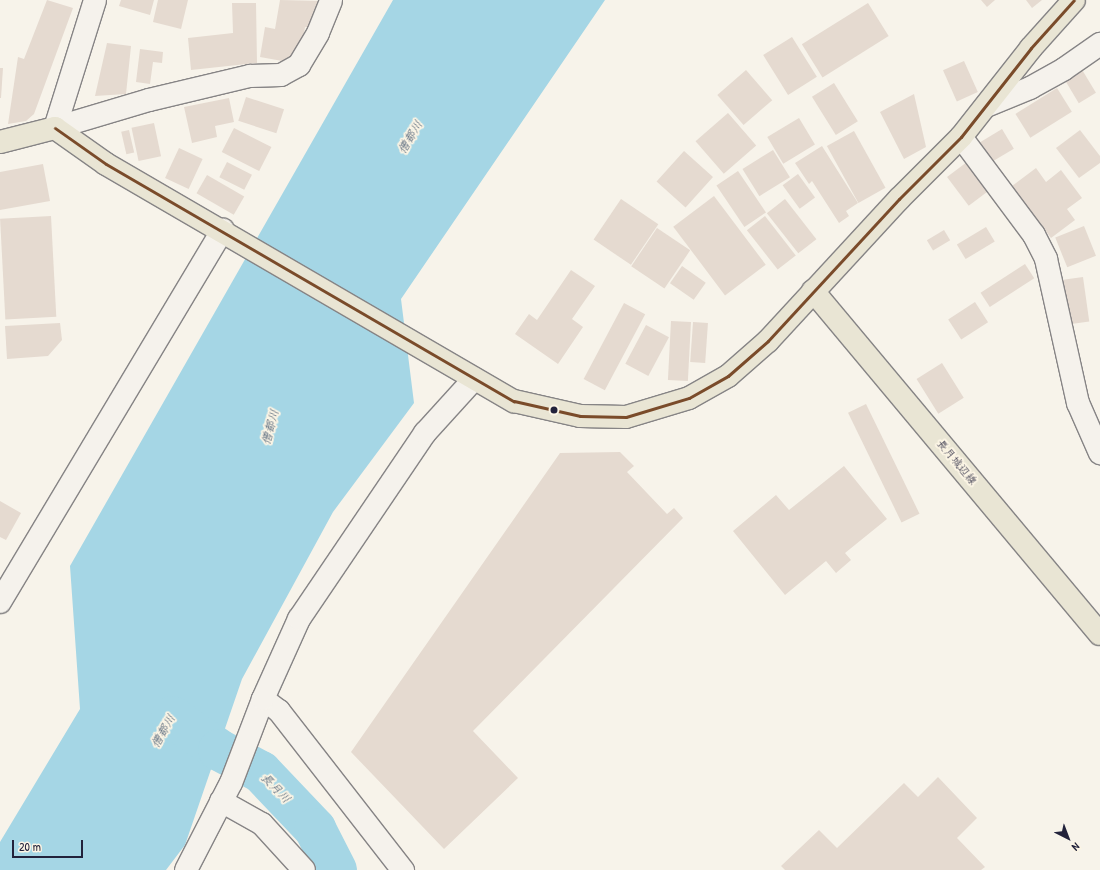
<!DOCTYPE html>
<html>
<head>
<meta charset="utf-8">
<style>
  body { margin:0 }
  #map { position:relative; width:1100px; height:870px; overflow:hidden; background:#f7f3ea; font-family:"Patrick Hand","Klee One",sans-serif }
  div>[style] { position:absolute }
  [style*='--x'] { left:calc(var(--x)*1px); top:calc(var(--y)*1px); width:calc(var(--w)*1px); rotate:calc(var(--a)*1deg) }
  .water>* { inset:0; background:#a5d6e5 }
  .river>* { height:42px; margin:-21px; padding:0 21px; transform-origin:21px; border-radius:21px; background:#a5d6e5 }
  .building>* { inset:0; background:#e5dad0; transform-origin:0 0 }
  .roads { filter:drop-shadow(1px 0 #868485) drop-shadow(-1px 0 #868485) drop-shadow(0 1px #868485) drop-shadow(0 -1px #868485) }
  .minor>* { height:22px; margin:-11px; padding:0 11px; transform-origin:11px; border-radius:11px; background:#f5f2ec }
  .major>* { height:22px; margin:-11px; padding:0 11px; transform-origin:11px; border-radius:11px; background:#e9e5d4 }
  .bus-1>* { height:3px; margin:-1.5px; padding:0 1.5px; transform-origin:1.5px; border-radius:1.5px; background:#7a4b2a }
  .dots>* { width:11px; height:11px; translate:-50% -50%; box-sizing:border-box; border:2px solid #fcf5e5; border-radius:50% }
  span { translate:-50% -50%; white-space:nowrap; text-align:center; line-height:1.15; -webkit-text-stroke:4px #fcf5e5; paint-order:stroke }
  .street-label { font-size:11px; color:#22223b }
  .water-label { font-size:12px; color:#3f546d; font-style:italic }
  .north { position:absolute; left:1048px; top:818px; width:40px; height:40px; -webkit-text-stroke:3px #fcf5e5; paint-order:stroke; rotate:138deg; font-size:11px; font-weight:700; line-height:16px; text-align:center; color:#22223b }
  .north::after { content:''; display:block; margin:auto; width:14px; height:18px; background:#22223b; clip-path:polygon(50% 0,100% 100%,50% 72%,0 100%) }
  .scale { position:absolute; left:12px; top:840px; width:71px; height:18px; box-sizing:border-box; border:2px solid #22223b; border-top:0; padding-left:5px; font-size:12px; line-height:14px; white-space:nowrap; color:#22223b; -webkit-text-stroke:3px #fcf5e5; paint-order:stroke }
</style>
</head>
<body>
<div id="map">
  <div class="water">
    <i style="clip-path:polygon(393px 0,605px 0,401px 299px,414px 403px,333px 512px,242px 679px,185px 845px,166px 870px,0 870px,0 842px,80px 709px,70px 566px)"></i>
  </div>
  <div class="river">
    <i style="--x:172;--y:717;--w:57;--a:35.1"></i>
    <i style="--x:219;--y:750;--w:47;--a:27.6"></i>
    <i style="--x:261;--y:772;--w:79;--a:46.5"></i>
    <i style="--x:315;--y:829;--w:46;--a:62.9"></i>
  </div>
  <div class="building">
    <i style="clip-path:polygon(47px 0,73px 8px,34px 114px,26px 121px,8px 124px,18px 57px,24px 59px)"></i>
    <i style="clip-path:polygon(121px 0,154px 0,150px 15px,119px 6px)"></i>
    <i style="clip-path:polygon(158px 0,188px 0,181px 29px,153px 22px)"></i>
    <i style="clip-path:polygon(280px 0,321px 1px,317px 29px,305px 27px,299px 64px,260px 57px,265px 27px,275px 29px)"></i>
    <i style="clip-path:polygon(981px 0,995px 0,987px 7px)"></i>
    <i style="clip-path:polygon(1026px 0,1042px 0,1032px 8px)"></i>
    <i style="clip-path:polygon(232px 3px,256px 3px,257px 63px,191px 70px,188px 38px,233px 33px)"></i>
    <i style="left:868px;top:3px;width:39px;height:78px;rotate:58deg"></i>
    <i style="left:792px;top:37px;width:47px;height:34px;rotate:58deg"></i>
    <i style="clip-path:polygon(107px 43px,131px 46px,126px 94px,95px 96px)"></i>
    <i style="clip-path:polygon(140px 49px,163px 52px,162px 63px,153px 62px,150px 84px,136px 82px)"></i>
    <i style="left:964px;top:61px;width:34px;height:23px;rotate:66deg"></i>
    <i style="clip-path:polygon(0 68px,3px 68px,1px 98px,0 98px)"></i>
    <i style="left:1081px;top:68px;width:29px;height:20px;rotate:59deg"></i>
    <i style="left:746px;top:70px;width:40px;height:38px;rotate:49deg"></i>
    <i style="left:834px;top:83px;width:45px;height:26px;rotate:58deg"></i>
    <i style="left:1057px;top:88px;width:28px;height:49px;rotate:58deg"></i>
    <i style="clip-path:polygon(914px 94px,926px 147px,904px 159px,880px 112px)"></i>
    <i style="left:246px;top:97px;width:40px;height:25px;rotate:18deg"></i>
    <i style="clip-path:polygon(229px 98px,234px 122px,215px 126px,217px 137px,192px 143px,184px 107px)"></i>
    <i style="left:728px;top:113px;width:43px;height:43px;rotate:49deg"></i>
    <i style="left:799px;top:118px;width:31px;height:37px;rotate:59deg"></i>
    <i style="left:154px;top:123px;width:34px;height:23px;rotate:78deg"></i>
    <i style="left:234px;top:128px;width:42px;height:27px;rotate:27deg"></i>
    <i style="left:1002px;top:129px;width:23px;height:26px;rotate:59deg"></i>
    <i style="left:129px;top:130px;width:23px;height:8px;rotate:77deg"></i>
    <i style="clip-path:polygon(1080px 130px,1100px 156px,1100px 163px,1079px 178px,1056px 148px)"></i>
    <i style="left:854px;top:131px;width:65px;height:31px;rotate:61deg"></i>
    <i style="clip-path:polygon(822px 146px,858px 203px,846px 211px,849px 216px,839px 223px,812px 181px,809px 184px,795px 163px)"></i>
    <i style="left:179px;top:148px;width:26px;height:33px;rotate:25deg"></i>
    <i style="left:773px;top:150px;width:32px;height:36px;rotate:58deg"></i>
    <i style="left:684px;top:151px;width:39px;height:41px;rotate:42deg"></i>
    <i style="left:971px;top:159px;width:36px;height:30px;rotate:53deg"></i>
    <i style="left:227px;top:162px;width:28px;height:17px;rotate:27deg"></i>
    <i style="clip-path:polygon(43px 164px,50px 201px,0 210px,0 172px)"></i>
    <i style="clip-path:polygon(1036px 168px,1046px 182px,1061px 170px,1082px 198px,1067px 209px,1075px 220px,1051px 238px,1012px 186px)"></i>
    <i style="left:738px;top:171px;width:50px;height:26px;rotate:56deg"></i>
    <i style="left:798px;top:174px;width:29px;height:19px;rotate:54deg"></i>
    <i style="left:207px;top:175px;width:43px;height:21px;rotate:30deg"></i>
    <i style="left:714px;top:196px;width:86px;height:51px;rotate:53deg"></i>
    <i style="left:621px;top:199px;width:45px;height:49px;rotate:34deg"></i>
    <i style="left:785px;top:199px;width:51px;height:23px;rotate:52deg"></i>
    <i style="left:51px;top:216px;width:101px;height:51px;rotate:87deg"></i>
    <i style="left:765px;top:216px;width:50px;height:23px;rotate:52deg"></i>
    <i style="left:1084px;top:226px;width:32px;height:31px;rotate:68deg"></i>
    <i style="left:986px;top:227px;width:17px;height:34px;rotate:59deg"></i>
    <i style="left:657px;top:228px;width:40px;height:46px;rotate:34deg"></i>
    <i style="left:944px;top:230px;width:12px;height:20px;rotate:59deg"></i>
    <i style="left:1025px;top:264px;width:17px;height:53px;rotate:57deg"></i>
    <i style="left:682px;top:266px;width:29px;height:21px;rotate:35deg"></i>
    <i style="clip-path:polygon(571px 270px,595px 286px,572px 319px,583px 327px,558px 364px,515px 334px,529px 314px,537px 320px)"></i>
    <i style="left:1083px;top:277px;width:45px;height:20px;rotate:82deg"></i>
    <i style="left:975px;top:302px;width:24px;height:32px;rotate:57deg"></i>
    <i style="left:624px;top:303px;width:24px;height:86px;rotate:28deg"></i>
    <i style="left:671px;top:321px;width:20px;height:59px;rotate:3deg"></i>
    <i style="left:693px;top:322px;width:15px;height:40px;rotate:4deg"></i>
    <i style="clip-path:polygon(60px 323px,62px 340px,48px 356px,7px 359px,5px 326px)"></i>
    <i style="left:646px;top:325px;width:26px;height:44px;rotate:28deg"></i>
    <i style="left:942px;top:363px;width:41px;height:30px;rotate:58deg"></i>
    <i style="left:866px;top:404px;width:122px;height:20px;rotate:64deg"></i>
    <i style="clip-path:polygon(620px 452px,634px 466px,627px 472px,667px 514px,674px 508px,683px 518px,473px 731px,518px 778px,444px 849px,351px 752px,560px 453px)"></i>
    <i style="clip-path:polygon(844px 466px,887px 519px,845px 553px,851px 560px,836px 573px,826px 561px,785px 595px,733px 531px,776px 495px,789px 510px)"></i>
    <i style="clip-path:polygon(0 501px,21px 513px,6px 540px,0 537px)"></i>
    <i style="clip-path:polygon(938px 777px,977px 818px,957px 838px,985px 867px,981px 870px,785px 870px,781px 866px,819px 830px,837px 848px,904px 783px,918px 797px)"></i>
  </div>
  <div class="roads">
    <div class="minor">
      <i style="--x:986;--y:106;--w:48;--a:-22.2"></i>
      <i style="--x:1030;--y:88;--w:39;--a:-29"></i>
      <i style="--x:1064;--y:69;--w:44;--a:-34.8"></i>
      <i style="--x:55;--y:128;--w:98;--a:-16.6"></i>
      <i style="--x:149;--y:100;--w:104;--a:-13.4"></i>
      <i style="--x:250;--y:76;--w:31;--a:-2"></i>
      <i style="--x:281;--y:75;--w:21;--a:-29"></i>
      <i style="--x:299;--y:65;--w:37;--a:-59"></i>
      <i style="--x:318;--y:33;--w:35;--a:-68"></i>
      <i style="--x:55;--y:128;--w:134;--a:-72.6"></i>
      <i style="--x:961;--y:137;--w:122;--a:53.3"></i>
      <i style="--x:1034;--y:235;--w:27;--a:63"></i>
      <i style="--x:1046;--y:259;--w:148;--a:77.5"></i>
      <i style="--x:1078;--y:403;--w:55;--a:66.3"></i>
      <i style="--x:0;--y:602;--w:434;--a:-59.1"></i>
      <i style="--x:263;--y:699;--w:20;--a:37"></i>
      <i style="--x:279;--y:711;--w:202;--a:52.1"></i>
      <i style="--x:221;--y:801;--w:47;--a:29.3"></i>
      <i style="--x:262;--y:824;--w:62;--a:47.6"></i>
      <i style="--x:186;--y:870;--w:98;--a:-62.7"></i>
      <i style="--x:231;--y:783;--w:90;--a:-69.1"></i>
      <i style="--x:263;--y:699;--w:88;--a:-65.8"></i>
      <i style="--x:299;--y:619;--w:225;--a:-55.9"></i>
      <i style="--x:425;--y:433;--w:73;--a:-47.8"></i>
    </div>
    <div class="major">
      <i style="--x:0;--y:142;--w:57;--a:-14.3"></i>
      <i style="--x:55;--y:128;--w:62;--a:35.2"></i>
      <i style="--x:106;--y:164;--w:472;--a:30.2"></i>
      <i style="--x:514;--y:401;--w:68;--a:12.8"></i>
      <i style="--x:580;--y:416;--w:46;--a:1.2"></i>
      <i style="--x:626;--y:417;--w:66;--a:-16.8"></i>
      <i style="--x:689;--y:398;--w:45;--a:-29.4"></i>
      <i style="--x:728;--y:376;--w:53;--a:-41.2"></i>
      <i style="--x:768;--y:341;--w:193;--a:-47.3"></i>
      <i style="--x:899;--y:199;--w:88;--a:-45"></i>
      <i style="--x:961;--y:137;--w:113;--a:-51.8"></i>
      <i style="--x:1031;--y:48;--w:64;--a:-48.1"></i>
      <i style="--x:813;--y:291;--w:447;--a:50.1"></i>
    </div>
  </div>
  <div class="bus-1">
    <i style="--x:55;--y:128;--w:62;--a:35.2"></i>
    <i style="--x:106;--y:164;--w:472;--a:30.2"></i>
    <i style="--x:514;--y:401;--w:68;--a:12.8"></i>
    <i style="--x:580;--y:416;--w:46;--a:1.2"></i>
    <i style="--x:626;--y:417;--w:66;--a:-16.8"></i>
    <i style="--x:689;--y:398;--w:45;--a:-29.4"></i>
    <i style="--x:728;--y:376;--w:53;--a:-41.2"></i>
    <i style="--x:768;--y:341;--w:193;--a:-47.3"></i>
    <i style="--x:899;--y:199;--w:88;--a:-45"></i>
    <i style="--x:961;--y:137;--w:113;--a:-51.8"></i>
    <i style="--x:1031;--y:48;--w:64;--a:-48.1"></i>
  </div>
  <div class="dots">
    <i style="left:554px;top:410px;background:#22223b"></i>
  </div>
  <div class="street-label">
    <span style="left:957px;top:462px;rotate:50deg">長月城辺線</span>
  </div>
  <div class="water-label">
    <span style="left:410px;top:137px;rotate:-59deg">僧都川</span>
    <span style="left:270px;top:427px;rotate:-75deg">僧都川</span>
    <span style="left:163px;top:731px;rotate:-60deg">僧都川</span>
    <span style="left:276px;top:788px;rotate:46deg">長月川</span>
  </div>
  <div class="north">N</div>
  <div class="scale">20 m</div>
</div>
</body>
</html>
